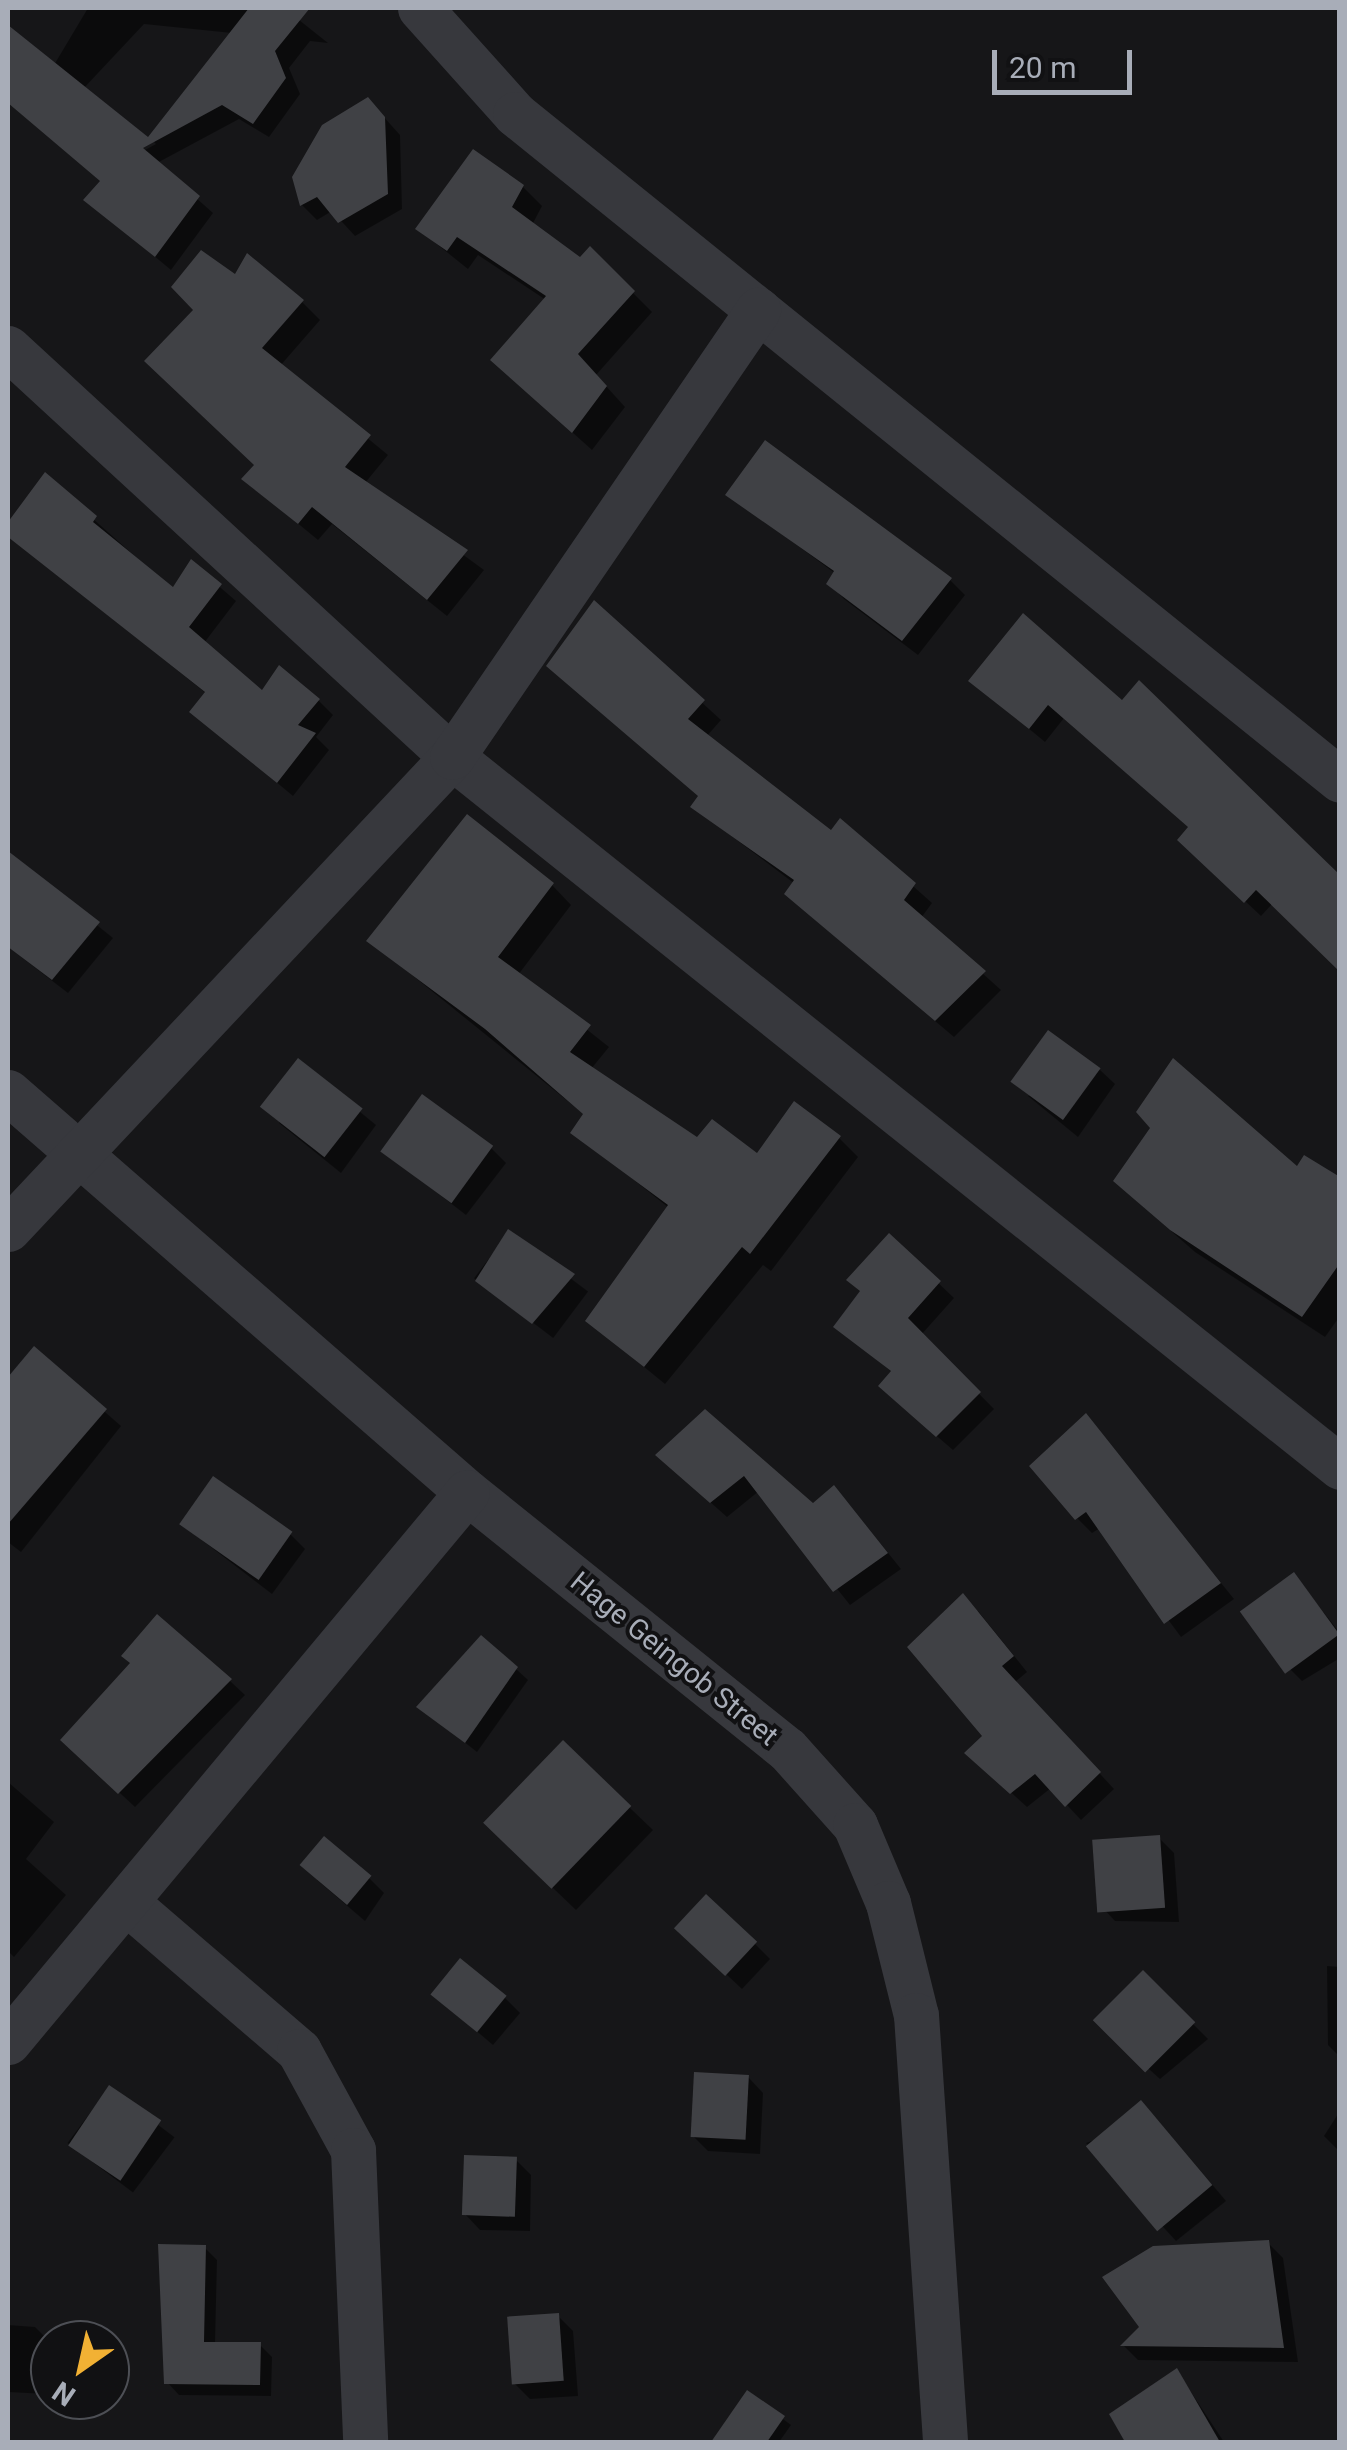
<!DOCTYPE html>
<html>
<head>
<meta charset="utf-8">
<style>
  body { margin:0 }
  #map { position:relative; width:1347px; height:2450px; overflow:hidden; background:#161618; font-family:Roboto,sans-serif }
  div>[style] { position:absolute }
  [style*='--x'] { left:calc(var(--x)*1px); top:calc(var(--y)*1px); width:calc(var(--w)*1px); rotate:calc(var(--a)*1deg) }
  .shadow>* { inset:0; background:#0007; transform-origin:0 0 }
  .building>* { inset:0; background:#404145; transform-origin:0 0 }
  .minor>* { height:45px; margin:-22.5px; padding:0 22.5px; transform-origin:22.5px; border-radius:22.5px; background:#37383d }
  span { translate:-50% -50%; white-space:nowrap; text-align:center; line-height:1.15; -webkit-text-stroke:8px #111113; paint-order:stroke }
  .street-label { font-size:28px; color:#a8adb8 }
  .frame { position:absolute; inset:0; border:10px solid #a8adb8; pointer-events:none }
  .north { position:absolute; left:30px; top:2320px; width:100px; height:100px; box-sizing:border-box; background:#111113; border:2px solid #4d4f55; border-radius:50%; rotate:214deg; font-size:28px; font-weight:700; line-height:40px; text-align:center; color:#a8adb8 }
  .north::after { content:''; display:block; margin:auto; width:35px; height:45px; background:#f2b134; clip-path:polygon(50% 0,100% 100%,50% 72%,0 100%) }
  .scale { position:absolute; left:992px; top:50px; width:140px; height:45px; box-sizing:border-box; border:5px solid #a8adb8; border-top:0; padding-left:12px; font-size:30px; line-height:35px; white-space:nowrap; color:#a8adb8; -webkit-text-stroke:8px #111113; paint-order:stroke }
</style>
</head>
<body>
<div id="map">
  <div class="shadow">
    <i style="clip-path:polygon(evenodd,88px 8px,284px 8px,328px 43px,310px 41px,289px 68px,300px 94px,269px 137px,239px 119px,157px 163px,213px 213px,171px 270px,87px 200px,103px 182px,8px 102px,8px 52px,19px 37px,54px 65px,88px 8px,144px 24px,232px 33px,148px 141px,83px 89px,144px 24px,88px 8px,152px 140px,156px 144px,134px 156px,152px 140px)"></i>
    <i style="clip-path:polygon(382px 115px,400px 135px,402px 209px,355px 236px,332px 211px,317px 220px,302px 205px,294px 178px)"></i>
    <i style="clip-path:polygon(523px 187px,542px 206px,532px 225px,581px 261px,590px 250px,652px 312px,596px 375px,625px 407px,592px 450px,513px 379px,546px 300px,478px 255px,468px 269px,418px 229px)"></i>
    <i style="clip-path:polygon(235px 278px,302px 302px,320px 320px,280px 366px,388px 455px,365px 483px,484px 570px,447px 616px,332px 524px,318px 540px,244px 479px,257px 465px)"></i>
    <i style="clip-path:polygon(45px 476px,174px 591px,192px 563px,236px 601px,204px 643px,262px 694px,318px 700px,333px 715px,316px 737px,329px 750px,293px 796px,192px 712px,207px 694px,8px 535px)"></i>
    <i style="clip-path:polygon(728px 494px,950px 580px,965px 595px,918px 655px,844px 599px,829px 583px,836px 574px)"></i>
    <i style="clip-path:polygon(594px 604px,721px 720px,706px 737px,832px 834px,841px 822px,932px 903px,921px 918px,1001px 990px,954px 1037px,805px 911px,795px 884px,693px 807px,700px 798px)"></i>
    <i style="clip-path:polygon(971px 681px,1122px 703px,1272px 904px,1261px 916px,1196px 855px,1190px 828px,1064px 718px,1045px 742px)"></i>
    <i style="clip-path:polygon(8px 854px,113px 938px,68px 993px,8px 947px)"></i>
    <i style="clip-path:polygon(552px 885px,571px 905px,518px 975px,609px 1047px,591px 1069px,698px 1141px,757px 1157px,839px 1138px,858px 1157px,771px 1271px,763px 1265px,665px 1384px,588px 1321px,669px 1208px,574px 1132px,585px 1115px,370px 941px)"></i>
    <i style="clip-path:polygon(299px 1062px,376px 1125px,341px 1173px,279px 1123px)"></i>
    <i style="clip-path:polygon(1100px 1070px,1115px 1084px,1078px 1137px,1028px 1096px)"></i>
    <i style="clip-path:polygon(491px 1148px,506px 1163px,466px 1215px,387px 1154px)"></i>
    <i style="clip-path:polygon(1297px 1170px,1340px 1180px,1340px 1316px,1325px 1337px,1195px 1252px,1138px 1202px)"></i>
    <i style="left:509px;top:1232px;width:99px;height:58px;rotate:37deg"></i>
    <i style="clip-path:polygon(889px 1236px,954px 1298px,921px 1335px,994px 1409px,953px 1450px,896px 1401px,893px 1373px,836px 1326px,862px 1293px)"></i>
    <i style="clip-path:polygon(34px 1350px,121px 1426px,21px 1552px,8px 1542px,8px 1381px)"></i>
    <i style="clip-path:polygon(705px 1413px,813px 1507px,848px 1503px,901px 1569px,850px 1605px,759px 1491px,727px 1517px,674px 1470px)"></i>
    <i style="clip-path:polygon(1086px 1416px,1234px 1599px,1181px 1637px,1100px 1528px,1092px 1533px,1077px 1518px)"></i>
    <i style="clip-path:polygon(181px 1524px,290px 1534px,305px 1549px,272px 1594px)"></i>
    <i style="clip-path:polygon(1294px 1575px,1340px 1633px,1340px 1658px,1302px 1681px,1287px 1666px)"></i>
    <i style="clip-path:polygon(978px 1611px,1027px 1672px,1015px 1682px,1114px 1789px,1081px 1820px,1051px 1788px,1027px 1807px,983px 1767px)"></i>
    <i style="clip-path:polygon(133px 1664px,230px 1681px,245px 1695px,135px 1807px,78px 1754px)"></i>
    <i style="clip-path:polygon(516px 1669px,528px 1680px,477px 1752px,420px 1707px)"></i>
    <i style="clip-path:polygon(563px 1744px,653px 1830px,576px 1910px,509px 1846px)"></i>
    <i style="clip-path:polygon(8px 1782px,54px 1822px,26px 1859px,66px 1895px,14px 1957px,8px 1951px)"></i>
    <i style="clip-path:polygon(1159px 1838px,1174px 1853px,1179px 1922px,1115px 1921px,1100px 1905px)"></i>
    <i style="clip-path:polygon(369px 1878px,384px 1893px,365px 1921px,317px 1880px)"></i>
    <i style="clip-path:polygon(693px 1943px,755px 1944px,770px 1959px,742px 1989px)"></i>
    <i style="clip-path:polygon(1327px 1966px,1340px 1967px,1340px 2057px,1328px 2045px)"></i>
    <i style="clip-path:polygon(1143px 1974px,1208px 2039px,1160px 2079px,1110px 2034px)"></i>
    <i style="clip-path:polygon(434px 1995px,505px 1998px,520px 2013px,493px 2045px)"></i>
    <i style="clip-path:polygon(748px 2077px,763px 2093px,760px 2154px,708px 2151px,693px 2136px)"></i>
    <i style="left:109px;top:2088px;width:82px;height:69px;rotate:37deg"></i>
    <i style="clip-path:polygon(1340px 2111px,1340px 2152px,1324px 2136px)"></i>
    <i style="clip-path:polygon(1156px 2118px,1226px 2201px,1176px 2241px,1086px 2143px)"></i>
    <i style="clip-path:polygon(516px 2160px,531px 2175px,530px 2231px,480px 2230px,465px 2214px)"></i>
    <i style="clip-path:polygon(1268px 2243px,1283px 2258px,1298px 2362px,1138px 2360px,1124px 2346px)"></i>
    <i style="clip-path:polygon(205px 2248px,217px 2260px,215px 2344px,260px 2345px,272px 2357px,271px 2396px,179px 2395px,167px 2382px)"></i>
    <i style="clip-path:polygon(558px 2316px,573px 2331px,578px 2396px,530px 2399px,515px 2384px)"></i>
    <i style="clip-path:polygon(8px 2325px,35px 2327px,50px 2342px,47px 2394px,8px 2392px)"></i>
    <i style="clip-path:polygon(1177px 2371px,1224px 2442px,1128px 2442px,1112px 2415px)"></i>
    <i style="clip-path:polygon(748px 2393px,791px 2425px,779px 2442px,728px 2439px)"></i>
  </div>
  <div class="building">
    <i style="clip-path:polygon(249px 8px,310px 8px,275px 51px,286px 78px,253px 124px,222px 105px,143px 148px,200px 196px,155px 257px,83px 200px,100px 181px,8px 103px,8px 25px,148px 137px)"></i>
    <i style="clip-path:polygon(368px 97px,385px 117px,388px 194px,338px 223px,317px 197px,300px 206px,292px 177px,322px 125px)"></i>
    <i style="clip-path:polygon(473px 149px,524px 185px,512px 207px,580px 257px,590px 246px,635px 291px,578px 354px,607px 386px,572px 433px,490px 360px,546px 296px,457px 237px,447px 251px,415px 229px)"></i>
    <i style="clip-path:polygon(201px 250px,235px 274px,247px 253px,304px 300px,262px 348px,371px 435px,345px 467px,468px 550px,427px 600px,312px 507px,298px 524px,241px 479px,254px 465px,144px 361px,193px 310px,171px 287px)"></i>
    <i style="clip-path:polygon(765px 440px,952px 578px,902px 641px,826px 584px,834px 571px,725px 495px)"></i>
    <i style="clip-path:polygon(45px 472px,97px 516px,93px 522px,173px 587px,191px 559px,222px 584px,189px 627px,262px 690px,279px 665px,320px 699px,298px 725px,316px 733px,277px 783px,189px 712px,205px 692px,8px 537px,8px 522px)"></i>
    <i style="clip-path:polygon(594px 600px,705px 700px,688px 719px,831px 830px,840px 818px,916px 883px,904px 900px,986px 971px,935px 1021px,784px 894px,794px 880px,690px 807px,698px 796px,546px 666px)"></i>
    <i style="clip-path:polygon(1023px 613px,1122px 700px,1139px 680px,1340px 875px,1340px 972px,1256px 890px,1244px 903px,1177px 840px,1188px 827px,1048px 705px,1029px 729px,968px 681px)"></i>
    <i style="clip-path:polygon(467px 814px,554px 883px,498px 957px,591px 1025px,570px 1052px,697px 1137px,712px 1119px,757px 1153px,794px 1101px,841px 1136px,750px 1254px,742px 1247px,644px 1367px,585px 1321px,668px 1205px,570px 1133px,583px 1114px,485px 1029px,366px 941px)"></i>
    <i style="clip-path:polygon(8px 851px,100px 922px,52px 980px,8px 947px)"></i>
    <i style="left:1048px;top:1030px;width:65px;height:64px;rotate:36deg"></i>
    <i style="left:298px;top:1058px;width:82px;height:62px;rotate:38deg"></i>
    <i style="clip-path:polygon(1173px 1058px,1297px 1166px,1304px 1155px,1340px 1177px,1340px 1263px,1302px 1317px,1170px 1230px,1113px 1181px,1150px 1128px,1136px 1112px)"></i>
    <i style="left:422px;top:1094px;width:88px;height:71px;rotate:36deg"></i>
    <i style="clip-path:polygon(508px 1229px,575px 1274px,532px 1324px,475px 1281px)"></i>
    <i style="clip-path:polygon(889px 1233px,941px 1281px,908px 1318px,981px 1392px,936px 1437px,878px 1386px,891px 1371px,833px 1327px,860px 1291px,846px 1280px)"></i>
    <i style="clip-path:polygon(34px 1346px,107px 1409px,8px 1524px,8px 1377px)"></i>
    <i style="clip-path:polygon(705px 1409px,813px 1503px,834px 1485px,888px 1553px,833px 1592px,744px 1476px,710px 1503px,655px 1455px)"></i>
    <i style="clip-path:polygon(1086px 1413px,1221px 1583px,1164px 1624px,1086px 1512px,1075px 1520px,1029px 1466px)"></i>
    <i style="left:213px;top:1476px;width:97px;height:59px;rotate:35deg"></i>
    <i style="left:1294px;top:1572px;width:77px;height:67px;rotate:54deg"></i>
    <i style="clip-path:polygon(963px 1593px,1014px 1656px,1002px 1666px,1101px 1772px,1065px 1807px,1035px 1774px,1010px 1794px,964px 1753px,982px 1736px,907px 1647px)"></i>
    <i style="clip-path:polygon(157px 1614px,232px 1679px,118px 1794px,60px 1740px,130px 1663px,121px 1656px)"></i>
    <i style="clip-path:polygon(481px 1635px,518px 1667px,465px 1743px,416px 1707px)"></i>
    <i style="left:563px;top:1740px;width:95px;height:115px;rotate:44deg"></i>
    <i style="left:1160px;top:1835px;width:73px;height:68px;rotate:86deg"></i>
    <i style="left:324px;top:1836px;width:62px;height:38px;rotate:40deg"></i>
    <i style="left:706px;top:1894px;width:70px;height:47px;rotate:43deg"></i>
    <i style="left:460px;top:1958px;width:60px;height:47px;rotate:39deg"></i>
    <i style="left:1143px;top:1970px;width:74px;height:71px;rotate:45deg"></i>
    <i style="left:694px;top:2072px;width:55px;height:65px;rotate:3deg"></i>
    <i style="left:109px;top:2085px;width:63px;height:73px;rotate:34deg"></i>
    <i style="left:1141px;top:2100px;width:111px;height:72px;rotate:50deg"></i>
    <i style="left:464px;top:2155px;width:53px;height:60px;rotate:2deg"></i>
    <i style="clip-path:polygon(1269px 2240px,1284px 2348px,1120px 2346px,1139px 2327px,1102px 2277px,1153px 2246px)"></i>
    <i style="clip-path:polygon(158px 2244px,206px 2245px,204px 2342px,261px 2342px,260px 2385px,164px 2384px)"></i>
    <i style="left:559px;top:2313px;width:68px;height:52px;rotate:86deg"></i>
    <i style="clip-path:polygon(1177px 2368px,1220px 2442px,1125px 2442px,1109px 2414px)"></i>
    <i style="clip-path:polygon(747px 2390px,785px 2416px,767px 2442px,711px 2442px)"></i>
  </div>
  <div class="minor">
    <i style="--x:420;--y:8;--w:142;--a:48.1"></i>
    <i style="--x:515;--y:114;--w:1060;--a:38.91"></i>
    <i style="--x:8;--y:348;--w:604;--a:42.65"></i>
    <i style="--x:452;--y:757;--w:1137;--a:38.64"></i>
    <i style="--x:8;--y:1092;--w:609;--a:41.07"></i>
    <i style="--x:467;--y:1492;--w:410;--a:38.8"></i>
    <i style="--x:787;--y:1749;--w:102;--a:48.2"></i>
    <i style="--x:855;--y:1825;--w:85;--a:67.1"></i>
    <i style="--x:888;--y:1903;--w:115;--a:76"></i>
    <i style="--x:916;--y:2015;--w:428;--a:86.1"></i>
    <i style="--x:8;--y:1229;--w:648;--a:-46.75"></i>
    <i style="--x:452;--y:757;--w:542;--a:-55.61"></i>
    <i style="--x:126;--y:1902;--w:228;--a:40.7"></i>
    <i style="--x:299;--y:2051;--w:113;--a:61.4"></i>
    <i style="--x:353;--y:2150;--w:292;--a:87.6"></i>
    <i style="--x:8;--y:2042;--w:716;--a:-50.15"></i>
  </div>
  <div class="street-label">
    <span style="left:674px;top:1659px;rotate:39deg">Hage Geingob Street</span>
  </div>
  <div class="frame"></div>
  <div class="north">N</div>
  <div class="scale">20 m</div>
</div>
</body>
</html>
